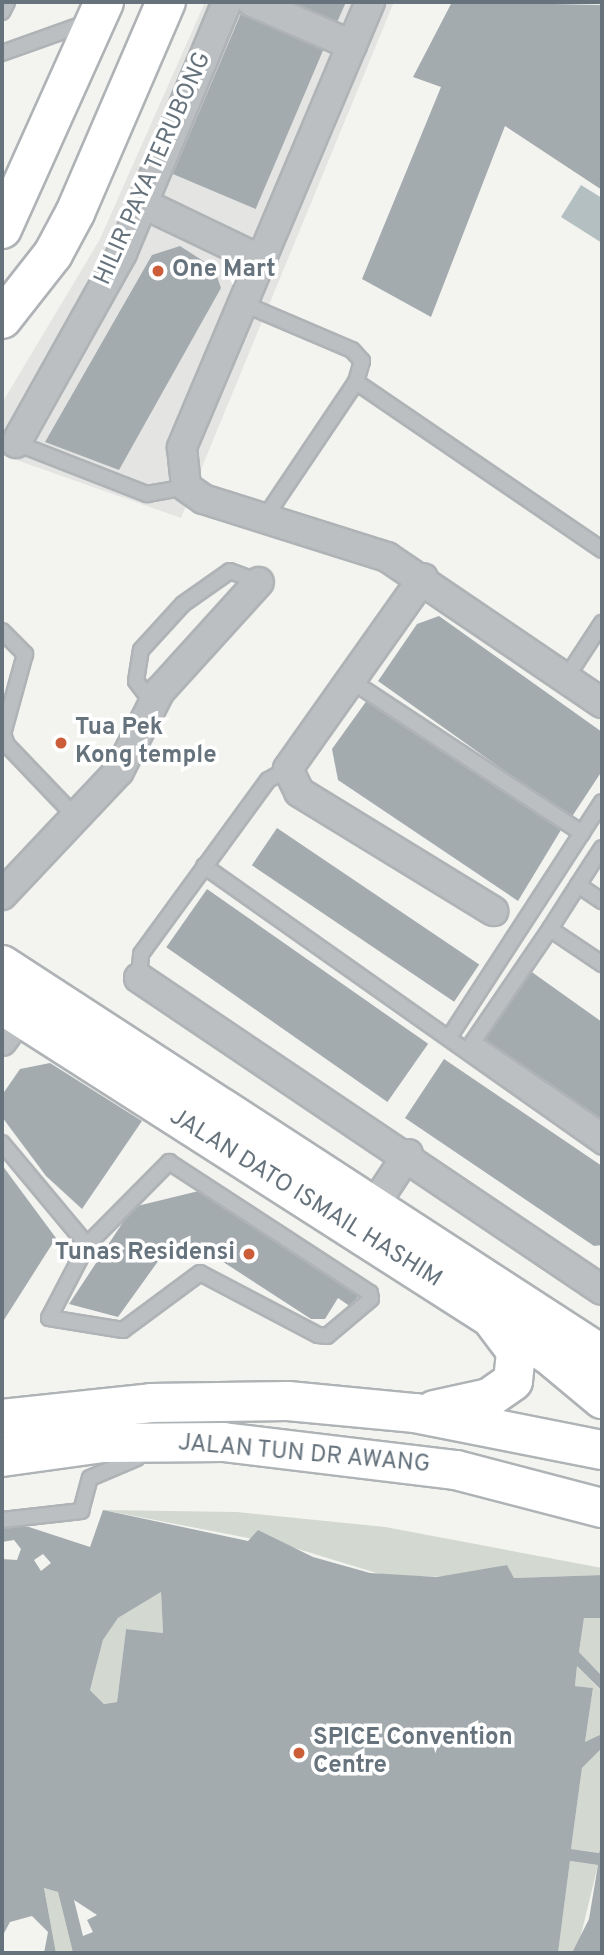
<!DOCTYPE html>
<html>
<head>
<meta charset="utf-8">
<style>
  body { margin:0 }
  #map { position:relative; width:604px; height:1955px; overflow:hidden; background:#f3f4f0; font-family:Overpass,sans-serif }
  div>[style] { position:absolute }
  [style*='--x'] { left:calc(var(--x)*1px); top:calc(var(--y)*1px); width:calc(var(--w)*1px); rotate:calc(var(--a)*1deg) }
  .built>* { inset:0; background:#e4e5e3 }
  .green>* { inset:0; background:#d3d8d0 }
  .water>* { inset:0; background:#b4bfc2 }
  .building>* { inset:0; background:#a4abaf; transform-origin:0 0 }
  .roads { filter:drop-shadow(2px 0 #afb3b6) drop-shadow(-2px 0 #afb3b6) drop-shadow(0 2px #afb3b6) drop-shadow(0 -2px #afb3b6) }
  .service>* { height:14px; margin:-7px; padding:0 7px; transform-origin:7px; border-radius:7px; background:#bbbfc1 }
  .minor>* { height:28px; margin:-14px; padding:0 14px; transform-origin:14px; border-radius:14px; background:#bbbfc1 }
  .primary>* { height:38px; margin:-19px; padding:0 19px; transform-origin:19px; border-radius:19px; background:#fff }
  .dots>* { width:19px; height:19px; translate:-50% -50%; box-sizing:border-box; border:4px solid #fff; border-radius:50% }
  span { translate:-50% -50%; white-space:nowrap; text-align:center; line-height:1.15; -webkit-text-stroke:7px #fff; paint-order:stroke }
  .street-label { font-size:24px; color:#66737d }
  .poi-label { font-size:24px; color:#66737d; font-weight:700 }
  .left { translate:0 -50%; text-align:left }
  .right { translate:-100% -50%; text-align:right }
  .frame { position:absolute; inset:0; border:4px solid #66737d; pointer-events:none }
</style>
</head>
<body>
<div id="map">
  <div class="built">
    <i style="clip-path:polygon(205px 2px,394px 2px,181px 518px,2px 455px,2px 403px,100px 239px)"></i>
  </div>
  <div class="green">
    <i style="clip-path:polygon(103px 1510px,237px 1512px,385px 1527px,602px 1568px,602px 1575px,514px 1578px,507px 1565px,450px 1577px,383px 1575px,285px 1545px)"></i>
    <i style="clip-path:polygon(161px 1592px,163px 1633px,126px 1629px,117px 1702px,104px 1704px,90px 1690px,103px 1640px,118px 1618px)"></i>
    <i style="clip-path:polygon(584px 1618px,602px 1618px,602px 1676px,579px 1652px)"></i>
    <i style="clip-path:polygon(577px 1666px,602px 1692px,602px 1734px,592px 1743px,585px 1742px,593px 1688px,575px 1686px)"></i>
    <i style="clip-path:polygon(602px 1748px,600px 1853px,571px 1849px,582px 1768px)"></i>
    <i style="clip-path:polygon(570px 1861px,598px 1865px,579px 1943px,572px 1953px,558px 1953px)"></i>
    <i style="clip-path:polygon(44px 1888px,58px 1892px,73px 1953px,56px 1953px)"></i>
  </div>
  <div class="water">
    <i style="clip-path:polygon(581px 185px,602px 198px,602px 243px,561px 217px)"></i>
  </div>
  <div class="building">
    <i style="clip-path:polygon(278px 2px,346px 2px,335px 27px)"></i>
    <i style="clip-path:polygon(452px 2px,602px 5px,602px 190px,505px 126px,431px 317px,362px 279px,441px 87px,413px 77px)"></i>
    <i style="left:242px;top:11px;width:90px;height:177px;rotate:23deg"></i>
    <i style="clip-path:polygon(180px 246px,214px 268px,221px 288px,119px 470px,45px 442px,152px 255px)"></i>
    <i style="clip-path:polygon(439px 616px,602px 732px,602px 771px,571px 818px,378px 681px,417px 624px)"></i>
    <i style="clip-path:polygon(370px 696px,561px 830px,518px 901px,338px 780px,332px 749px)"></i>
    <i style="left:277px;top:828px;width:244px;height:45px;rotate:34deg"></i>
    <i style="left:207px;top:889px;width:270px;height:71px;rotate:35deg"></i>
    <i style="clip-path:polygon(529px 970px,602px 1022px,602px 1124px,481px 1038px)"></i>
    <i style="clip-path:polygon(444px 1059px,602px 1166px,602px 1245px,594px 1246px,405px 1118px)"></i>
    <i style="clip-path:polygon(50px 1063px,142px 1121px,82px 1209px,46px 1176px,2px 1117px,2px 1095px,20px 1069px)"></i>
    <i style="clip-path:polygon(2px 1165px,56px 1238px,2px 1323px)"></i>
    <i style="clip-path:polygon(211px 1188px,362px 1290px,351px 1307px,338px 1298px,325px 1319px,311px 1319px,214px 1256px,164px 1253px,118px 1317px,69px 1304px,133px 1207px)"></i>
    <i style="clip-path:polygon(evenodd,103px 1510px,248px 1541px,258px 1530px,313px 1557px,370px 1573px,437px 1577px,507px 1565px,514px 1578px,602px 1575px,602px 1618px,584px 1618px,579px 1652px,602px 1676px,602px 1691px,577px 1666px,575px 1686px,593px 1688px,585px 1742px,602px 1734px,602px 1748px,582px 1768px,571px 1849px,599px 1853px,602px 1845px,602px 1953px,572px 1953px,589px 1919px,598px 1865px,570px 1861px,558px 1953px,73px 1953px,58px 1892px,44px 1888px,56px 1953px,44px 1953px,48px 1932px,32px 1916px,10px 1922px,2px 1937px,2px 1559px,17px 1560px,21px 1549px,14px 1540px,2px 1542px,2px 1526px,29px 1527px,90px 1547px,103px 1510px,43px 1554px,51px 1563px,41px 1571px,34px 1560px,43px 1554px,103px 1510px,161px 1592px,163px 1633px,126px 1629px,117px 1702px,104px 1704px,90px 1690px,103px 1640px,118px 1618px,161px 1592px,103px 1510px,74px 1900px,97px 1915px,87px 1920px,93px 1932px,83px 1936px,74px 1900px)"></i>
  </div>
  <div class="roads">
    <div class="service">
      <i style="--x:2;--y:12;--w:11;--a:-63"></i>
      <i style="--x:2;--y:53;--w:92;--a:-19.6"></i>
      <i style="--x:244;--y:304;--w:117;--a:23.1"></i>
      <i style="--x:352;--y:350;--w:15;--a:48"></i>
      <i style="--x:362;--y:361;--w:22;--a:106"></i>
      <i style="--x:356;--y:382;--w:165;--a:123.9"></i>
      <i style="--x:356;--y:382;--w:298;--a:34.3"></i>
      <i style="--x:16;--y:443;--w:141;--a:21.3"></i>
      <i style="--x:147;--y:494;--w:40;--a:-10"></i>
      <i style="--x:2;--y:631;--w:33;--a:45"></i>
      <i style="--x:25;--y:654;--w:83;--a:105.4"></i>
      <i style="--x:3;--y:734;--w:12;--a:70"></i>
      <i style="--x:7;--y:745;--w:97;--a:46.3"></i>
      <i style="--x:566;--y:678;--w:66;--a:-56.8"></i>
      <i style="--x:350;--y:680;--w:278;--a:33.4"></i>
      <i style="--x:154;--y:705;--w:30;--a:-127"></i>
      <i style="--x:136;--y:681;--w:31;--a:-81"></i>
      <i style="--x:141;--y:650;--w:62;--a:-47.6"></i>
      <i style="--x:183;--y:604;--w:57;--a:-35.1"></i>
      <i style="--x:230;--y:571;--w:31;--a:21"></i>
      <i style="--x:602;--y:848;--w:44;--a:123"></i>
      <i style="--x:578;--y:885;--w:29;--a:34"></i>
      <i style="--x:204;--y:866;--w:487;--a:35.2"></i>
      <i style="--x:578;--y:885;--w:52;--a:122.5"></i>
      <i style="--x:550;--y:929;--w:63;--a:33.9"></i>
      <i style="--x:550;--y:929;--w:137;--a:124.3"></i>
      <i style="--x:473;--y:1042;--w:156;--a:34.3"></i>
      <i style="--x:139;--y:978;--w:24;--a:-85"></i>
      <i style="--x:141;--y:954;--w:215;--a:-53.9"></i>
      <i style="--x:268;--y:780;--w:23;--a:-29"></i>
      <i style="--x:450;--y:1036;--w:279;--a:-57"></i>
      <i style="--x:2;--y:1143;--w:133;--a:50.2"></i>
      <i style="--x:169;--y:1162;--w:240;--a:33.1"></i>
      <i style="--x:370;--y:1293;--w:6;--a:81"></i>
      <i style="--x:371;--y:1299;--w:57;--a:139.9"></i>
      <i style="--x:327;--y:1336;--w:9;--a:-174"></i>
      <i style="--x:318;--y:1335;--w:133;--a:-152.3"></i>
      <i style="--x:200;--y:1273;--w:96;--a:143.5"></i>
      <i style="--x:123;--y:1330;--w:75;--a:-170.8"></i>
      <i style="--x:49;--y:1318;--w:82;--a:-62.5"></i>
      <i style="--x:87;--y:1245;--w:117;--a:-45.3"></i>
      <i style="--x:2;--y:1520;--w:80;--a:-6.5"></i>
      <i style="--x:81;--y:1511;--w:34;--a:-75"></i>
      <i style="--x:90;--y:1478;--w:51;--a:-23.1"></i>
    </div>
    <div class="minor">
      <i style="--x:252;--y:2;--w:109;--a:23.3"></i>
      <i style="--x:370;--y:2;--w:484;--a:112.9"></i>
      <i style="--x:182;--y:448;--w:39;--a:84"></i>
      <i style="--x:186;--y:487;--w:21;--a:35"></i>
      <i style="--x:203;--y:499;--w:193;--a:17.5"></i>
      <i style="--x:387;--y:557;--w:260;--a:34.2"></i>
      <i style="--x:144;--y:204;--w:130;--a:25.6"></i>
      <i style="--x:16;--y:443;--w:218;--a:-60.8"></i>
      <i style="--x:122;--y:253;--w:272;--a:-67.3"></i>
      <i style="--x:423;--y:578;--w:234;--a:125.3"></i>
      <i style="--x:288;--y:769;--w:25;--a:64"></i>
      <i style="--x:299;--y:792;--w:228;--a:31.5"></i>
      <i style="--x:2;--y:895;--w:170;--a:-46.7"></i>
      <i style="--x:119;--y:771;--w:90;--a:-62.9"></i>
      <i style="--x:160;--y:691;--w:147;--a:-47.8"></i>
      <i style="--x:139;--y:978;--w:558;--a:33.97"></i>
      <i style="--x:2;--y:1041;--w:49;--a:-54.1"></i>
      <i style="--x:375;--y:1204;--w:60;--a:-56.6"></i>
    </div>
    <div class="primary">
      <i style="--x:2;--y:229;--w:249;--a:-65.8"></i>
      <i style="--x:2;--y:319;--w:83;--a:-51.9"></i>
      <i style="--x:53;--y:254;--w:47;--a:-61.8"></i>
      <i style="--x:75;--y:213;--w:230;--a:-66.7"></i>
      <i style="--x:2;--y:965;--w:716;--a:33.02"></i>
      <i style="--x:2;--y:1005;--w:649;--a:32.61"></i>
      <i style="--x:549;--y:1355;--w:69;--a:39.7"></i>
      <i style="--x:434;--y:1410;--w:56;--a:-12.3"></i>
      <i style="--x:489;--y:1398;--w:29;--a:-35"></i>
      <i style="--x:513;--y:1381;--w:30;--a:-84"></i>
      <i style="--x:516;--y:1351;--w:36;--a:-127"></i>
      <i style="--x:2;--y:1419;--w:150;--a:-6.1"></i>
      <i style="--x:151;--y:1403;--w:137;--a:-0.8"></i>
      <i style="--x:288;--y:1401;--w:128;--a:5.4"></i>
      <i style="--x:415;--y:1413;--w:191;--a:11.2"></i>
      <i style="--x:2;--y:1457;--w:102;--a:-7.9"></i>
      <i style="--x:103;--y:1443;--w:120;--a:-0.5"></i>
      <i style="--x:223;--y:1442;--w:235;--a:6.9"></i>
      <i style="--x:456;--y:1470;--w:151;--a:14.6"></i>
    </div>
  </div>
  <div class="dots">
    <i style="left:158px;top:271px;background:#cb5d38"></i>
    <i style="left:61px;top:743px;background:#cb5d38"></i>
    <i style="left:249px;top:1254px;background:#cb5d38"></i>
    <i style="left:299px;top:1753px;background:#cb5d38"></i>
  </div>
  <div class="street-label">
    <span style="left:154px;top:169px;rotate:-66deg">HILIR PAYA TERUBONG</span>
    <span style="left:305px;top:1199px;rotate:32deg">JALAN DATO ISMAIL HASHIM</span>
    <span style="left:304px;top:1455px;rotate:5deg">JALAN TUN DR AWANG</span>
  </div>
  <div class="poi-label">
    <span class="left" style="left:172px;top:271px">One Mart</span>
    <span class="left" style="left:75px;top:743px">Tua Pek<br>Kong temple</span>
    <span class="right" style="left:235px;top:1254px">Tunas Residensi</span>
    <span class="left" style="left:313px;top:1753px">SPICE Convention<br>Centre</span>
  </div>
  <div class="frame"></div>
</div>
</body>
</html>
